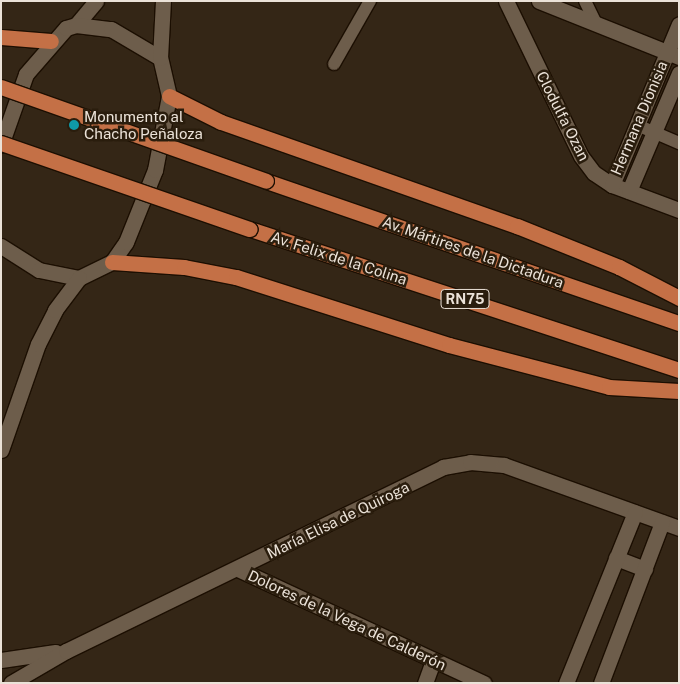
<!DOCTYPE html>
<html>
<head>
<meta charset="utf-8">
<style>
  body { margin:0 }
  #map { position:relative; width:680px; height:684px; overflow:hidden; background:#342616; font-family:"Public Sans",sans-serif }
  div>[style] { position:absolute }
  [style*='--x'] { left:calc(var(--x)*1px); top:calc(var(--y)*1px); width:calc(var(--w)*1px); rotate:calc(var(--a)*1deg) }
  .roads { filter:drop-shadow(1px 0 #1c0f02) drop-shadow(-1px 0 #1c0f02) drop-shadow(0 1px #1c0f02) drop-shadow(0 -1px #1c0f02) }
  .lane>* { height:12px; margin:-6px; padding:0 6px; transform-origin:6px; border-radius:6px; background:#6d5d4b }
  .street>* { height:15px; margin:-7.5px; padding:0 7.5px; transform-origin:7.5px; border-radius:7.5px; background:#6d5d4b }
  .secondary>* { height:15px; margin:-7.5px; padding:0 7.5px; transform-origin:7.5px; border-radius:7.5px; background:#6d5d4b }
  .primary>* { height:15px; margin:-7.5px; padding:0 7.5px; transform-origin:7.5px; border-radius:7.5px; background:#c47046 }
  .bridges { filter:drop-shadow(1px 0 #1c0f02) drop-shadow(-1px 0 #1c0f02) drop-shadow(0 1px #1c0f02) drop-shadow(0 -1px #1c0f02) }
  .primary-bridge>* { height:15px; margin:-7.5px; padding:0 7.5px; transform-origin:7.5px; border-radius:7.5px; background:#c47046 }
  .dots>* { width:14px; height:14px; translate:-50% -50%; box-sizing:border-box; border:2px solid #2a1d0d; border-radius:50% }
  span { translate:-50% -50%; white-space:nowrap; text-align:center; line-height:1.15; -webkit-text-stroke:5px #2a1d0d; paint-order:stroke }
  .shield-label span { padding:1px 4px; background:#2a1d0d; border:1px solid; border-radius:4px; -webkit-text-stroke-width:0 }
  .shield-label { font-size:14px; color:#ebe2d8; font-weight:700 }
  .poi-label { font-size:15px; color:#ebe2d8 }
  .left { translate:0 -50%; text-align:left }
  .street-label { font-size:15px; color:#ebe2d8 }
  .frame { position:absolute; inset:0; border:2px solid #ebe2d8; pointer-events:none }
</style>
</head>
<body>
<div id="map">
  <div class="roads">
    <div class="lane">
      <i style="--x:585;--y:1;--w:25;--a:64"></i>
      <i style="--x:334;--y:64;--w:73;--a:-60.3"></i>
      <i style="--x:637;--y:125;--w:46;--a:23.2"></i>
    </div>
    <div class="street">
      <i style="--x:506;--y:1;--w:172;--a:64.2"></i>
      <i style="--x:581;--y:156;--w:21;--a:53"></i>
      <i style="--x:594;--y:173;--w:22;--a:34"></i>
      <i style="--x:612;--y:185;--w:72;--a:20.5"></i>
      <i style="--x:539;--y:1;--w:151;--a:21.8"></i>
      <i style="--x:612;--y:185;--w:174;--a:-67.4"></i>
      <i style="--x:629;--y:191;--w:128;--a:-67"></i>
      <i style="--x:616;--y:558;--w:31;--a:21"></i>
      <i style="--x:238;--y:569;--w:271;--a:24.9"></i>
      <i style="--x:1;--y:660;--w:55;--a:-8.4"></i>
      <i style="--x:11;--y:683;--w:64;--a:-30.2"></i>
      <i style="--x:66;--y:651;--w:420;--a:-26"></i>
      <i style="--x:443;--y:467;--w:27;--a:-10"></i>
      <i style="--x:470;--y:462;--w:34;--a:5"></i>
      <i style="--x:504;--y:465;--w:186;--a:19.8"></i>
      <i style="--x:425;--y:683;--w:23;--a:-70"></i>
      <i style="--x:566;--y:683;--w:184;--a:-68"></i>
      <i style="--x:601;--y:683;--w:172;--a:-69.2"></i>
    </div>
    <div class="secondary">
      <i style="--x:76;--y:25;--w:31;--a:-50"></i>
      <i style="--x:1;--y:145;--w:75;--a:-70.6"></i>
      <i style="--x:26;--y:74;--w:61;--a:-49"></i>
      <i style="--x:66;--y:28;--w:10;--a:-17"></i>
      <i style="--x:76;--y:25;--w:35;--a:7"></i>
      <i style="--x:111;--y:29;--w:57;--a:30.6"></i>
      <i style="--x:1;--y:246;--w:45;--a:32.3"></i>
      <i style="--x:39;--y:270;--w:41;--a:11.3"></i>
      <i style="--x:79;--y:278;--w:37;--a:-26"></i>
      <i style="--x:112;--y:262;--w:24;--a:-55"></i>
      <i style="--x:126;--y:242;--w:78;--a:-68.1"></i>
      <i style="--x:155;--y:170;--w:75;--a:-79.3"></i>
      <i style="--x:169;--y:96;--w:39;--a:-103"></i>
      <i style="--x:160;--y:58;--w:57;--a:-87"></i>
      <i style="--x:1;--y:450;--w:112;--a:-70.8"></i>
      <i style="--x:38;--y:344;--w:38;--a:-63"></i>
      <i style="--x:55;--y:310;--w:40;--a:-53"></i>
    </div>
    <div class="primary">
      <i style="--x:1;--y:37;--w:50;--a:4.6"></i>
      <i style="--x:169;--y:96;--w:58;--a:26.6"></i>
      <i style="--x:221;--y:122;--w:314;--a:19.4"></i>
      <i style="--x:517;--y:226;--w:110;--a:21.9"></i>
      <i style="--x:619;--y:267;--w:68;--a:27.3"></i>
      <i style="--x:266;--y:181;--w:437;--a:19"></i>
      <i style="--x:250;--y:229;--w:452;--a:18.2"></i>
      <i style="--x:112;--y:262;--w:72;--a:4"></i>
      <i style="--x:184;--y:267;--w:53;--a:10.9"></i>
      <i style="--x:236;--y:277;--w:224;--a:17.7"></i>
      <i style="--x:449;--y:345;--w:165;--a:14.7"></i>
      <i style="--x:609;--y:387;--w:70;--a:3.3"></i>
    </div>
  </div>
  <div class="bridges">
    <div class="primary-bridge">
      <i style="--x:1;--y:87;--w:281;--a:19.5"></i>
      <i style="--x:1;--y:143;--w:263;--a:19.1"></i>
    </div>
  </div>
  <div class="dots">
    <i style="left:74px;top:125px;background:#0f9aa8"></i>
  </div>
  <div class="shield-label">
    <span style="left:465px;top:299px">RN75</span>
  </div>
  <div class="poi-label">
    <span class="left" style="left:84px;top:125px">Monumento al<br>Chacho Peñaloza</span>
  </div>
  <div class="street-label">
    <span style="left:563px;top:116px;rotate:63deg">Clodulfa Ozan</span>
    <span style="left:639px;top:118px;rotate:-67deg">Hermana Dionisia</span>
    <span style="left:473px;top:252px;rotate:19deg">Av. Mártires de la Dictadura</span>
    <span style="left:339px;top:258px;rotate:18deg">Av. Felix de la Colina</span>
    <span style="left:338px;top:520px;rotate:-26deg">María Elisa de Quiroga</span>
    <span style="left:347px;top:620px;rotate:25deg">Dolores de la Vega de Calderón</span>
  </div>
  <div class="frame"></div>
</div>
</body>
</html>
